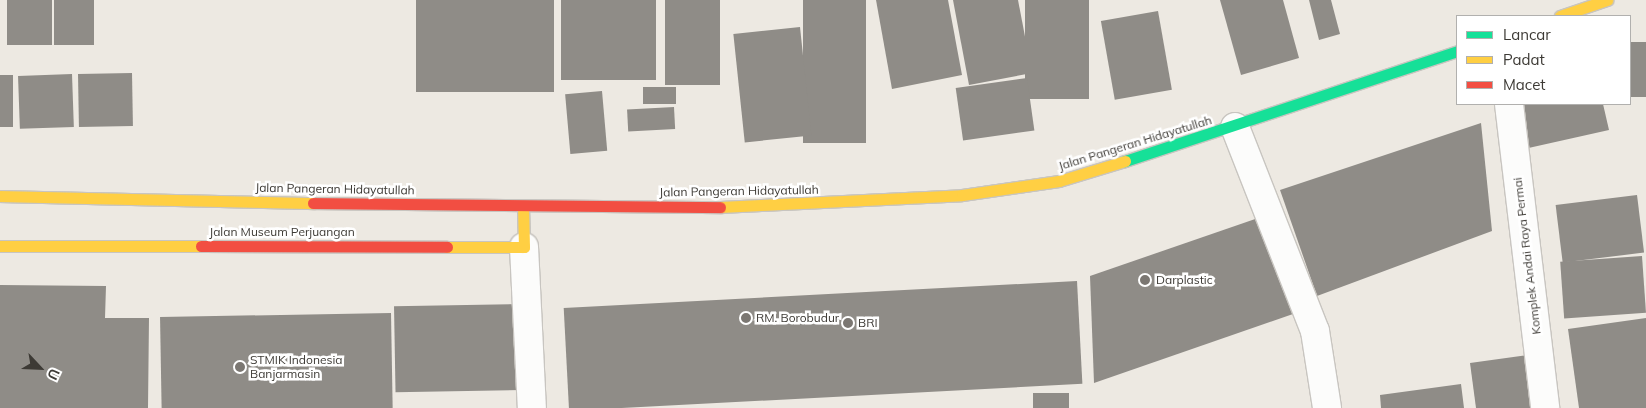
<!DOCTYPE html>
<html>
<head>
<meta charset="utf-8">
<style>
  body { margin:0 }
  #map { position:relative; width:1646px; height:408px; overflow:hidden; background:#ede9e2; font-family:Mulish,sans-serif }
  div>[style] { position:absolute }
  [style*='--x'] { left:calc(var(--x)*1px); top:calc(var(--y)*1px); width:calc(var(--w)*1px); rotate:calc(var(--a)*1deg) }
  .building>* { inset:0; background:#8f8c87; transform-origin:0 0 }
  .roads { filter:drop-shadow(1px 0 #c8c5c0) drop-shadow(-1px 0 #c8c5c0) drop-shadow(0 1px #c8c5c0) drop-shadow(0 -1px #c8c5c0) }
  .street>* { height:28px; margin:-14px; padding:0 14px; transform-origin:14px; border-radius:14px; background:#fcfcfb }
  .fast>* { height:11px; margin:-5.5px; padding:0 5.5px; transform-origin:5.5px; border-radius:5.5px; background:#16e098 }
  .slow>* { height:11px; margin:-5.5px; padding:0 5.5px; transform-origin:5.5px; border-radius:5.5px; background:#ffcf43 }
  .jam>* { height:11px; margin:-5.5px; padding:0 5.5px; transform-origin:5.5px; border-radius:5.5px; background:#f24e42 }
  .dots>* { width:14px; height:14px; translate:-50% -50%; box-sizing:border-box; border:2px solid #fff; border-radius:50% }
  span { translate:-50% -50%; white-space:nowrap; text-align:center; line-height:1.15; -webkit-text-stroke:5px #fff; paint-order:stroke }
  .street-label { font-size:12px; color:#3d3a35 }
  .poi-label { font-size:12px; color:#3d3a35 }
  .left { translate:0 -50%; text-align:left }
  .legend { position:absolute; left:1456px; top:15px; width:175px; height:90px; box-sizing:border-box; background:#fff; border:1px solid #b1b0ae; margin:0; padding:6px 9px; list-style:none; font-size:15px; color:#3d3a35 }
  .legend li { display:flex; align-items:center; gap:10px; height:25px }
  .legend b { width:25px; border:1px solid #b1b0ae }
  .north { position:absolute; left:15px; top:343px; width:50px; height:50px; -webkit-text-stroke:4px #fff; paint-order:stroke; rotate:115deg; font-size:14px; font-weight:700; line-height:20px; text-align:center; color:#3d3a35 }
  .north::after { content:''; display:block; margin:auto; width:18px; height:22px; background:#3d3a35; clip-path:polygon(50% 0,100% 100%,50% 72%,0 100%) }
</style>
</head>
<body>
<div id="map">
  <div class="building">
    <i style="left:7px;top:0;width:45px;height:45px"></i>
    <i style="left:54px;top:0;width:40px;height:45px"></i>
    <i style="left:416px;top:0;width:138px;height:92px"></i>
    <i style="left:561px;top:0;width:95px;height:80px"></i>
    <i style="left:665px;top:0;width:55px;height:85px"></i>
    <i style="left:803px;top:0;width:63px;height:143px"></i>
    <i style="clip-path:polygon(876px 0,948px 0,962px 75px,892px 89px)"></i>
    <i style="clip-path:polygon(953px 0,1018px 0,1032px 73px,969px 85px)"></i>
    <i style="left:1025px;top:0;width:64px;height:99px"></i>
    <i style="clip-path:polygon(1220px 0,1283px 0,1299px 58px,1241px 75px)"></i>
    <i style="clip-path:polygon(1309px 0,1331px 0,1340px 34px,1319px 40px)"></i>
    <i style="left:1158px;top:11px;width:80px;height:58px;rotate:80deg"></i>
    <i style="left:800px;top:27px;width:109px;height:67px;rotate:84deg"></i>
    <i style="left:1646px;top:42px;width:55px;height:16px;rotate:90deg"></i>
    <i style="left:132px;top:73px;width:53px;height:54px;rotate:89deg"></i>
    <i style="left:72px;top:74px;width:53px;height:54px;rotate:88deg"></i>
    <i style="left:0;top:75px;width:13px;height:52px"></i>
    <i style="left:1027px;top:78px;width:53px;height:72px;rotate:82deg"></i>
    <i style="left:676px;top:87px;width:17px;height:33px;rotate:90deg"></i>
    <i style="left:602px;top:91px;width:60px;height:37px;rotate:85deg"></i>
    <i style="clip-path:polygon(1514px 104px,1603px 104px,1609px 130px,1524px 149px)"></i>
    <i style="left:674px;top:107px;width:22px;height:47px;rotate:87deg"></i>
    <i style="clip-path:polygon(1481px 123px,1492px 231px,1317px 296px,1280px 190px)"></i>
    <i style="left:1637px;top:195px;width:58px;height:82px;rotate:83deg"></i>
    <i style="clip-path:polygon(1261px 217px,1293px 314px,1094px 383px,1090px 276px)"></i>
    <i style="left:1642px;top:256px;width:57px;height:82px;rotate:86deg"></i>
    <i style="left:1077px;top:281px;width:103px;height:514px;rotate:87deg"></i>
    <i style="clip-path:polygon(0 285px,106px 286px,105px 318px,149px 318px,148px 408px,0 408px)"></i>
    <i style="left:520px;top:304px;width:86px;height:126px;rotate:89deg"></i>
    <i style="left:391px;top:313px;width:95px;height:231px;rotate:89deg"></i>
    <i style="clip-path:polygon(1646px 318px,1646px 408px,1579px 408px,1568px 329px)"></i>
    <i style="clip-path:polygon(1528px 355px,1535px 408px,1476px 408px,1470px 363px)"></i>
    <i style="clip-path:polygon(1461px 384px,1464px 408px,1381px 408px,1380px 395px)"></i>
    <i style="left:1069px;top:393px;width:15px;height:36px;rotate:90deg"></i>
  </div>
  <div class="roads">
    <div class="street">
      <i style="--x:1509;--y:104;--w:306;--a:83.2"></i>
      <i style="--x:1235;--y:127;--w:219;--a:68.6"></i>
      <i style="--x:1315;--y:331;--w:78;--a:81.1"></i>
      <i style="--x:524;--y:247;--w:161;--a:87.2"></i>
    </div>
    <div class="fast">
      <i style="--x:1125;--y:161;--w:350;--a:-18.3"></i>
    </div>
    <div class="slow">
      <i style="--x:1560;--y:16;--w:50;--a:-18.8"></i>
      <i style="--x:0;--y:196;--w:313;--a:1.3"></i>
      <i style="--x:720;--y:207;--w:242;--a:-2.8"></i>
      <i style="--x:962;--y:195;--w:98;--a:-8.2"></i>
      <i style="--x:1059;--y:181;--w:69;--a:-16.9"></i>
      <i style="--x:0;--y:246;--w:201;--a:0"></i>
      <i style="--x:447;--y:247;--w:77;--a:0"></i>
      <i style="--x:524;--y:247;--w:40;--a:-91.4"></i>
    </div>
    <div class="jam">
      <i style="--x:313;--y:203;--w:407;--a:0.6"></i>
      <i style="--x:201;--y:246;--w:246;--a:0.2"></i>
    </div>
  </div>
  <div class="dots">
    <i style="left:1145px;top:280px;background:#7b7772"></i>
    <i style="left:746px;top:318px;background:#7b7772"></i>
    <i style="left:848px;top:323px;background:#7b7772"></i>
    <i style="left:240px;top:367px;background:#7b7772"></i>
  </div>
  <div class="street-label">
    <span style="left:1135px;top:143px;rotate:-17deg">Jalan Pangeran Hidayatullah</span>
    <span style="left:335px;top:189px;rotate:1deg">Jalan Pangeran Hidayatullah</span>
    <span style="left:739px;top:191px;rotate:-1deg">Jalan Pangeran Hidayatullah</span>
    <span style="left:282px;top:232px">Jalan Museum Perjuangan</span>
    <span style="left:1527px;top:256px;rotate:-97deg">Komplek Andai Raya Permai</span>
  </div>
  <div class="poi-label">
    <span class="left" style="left:1156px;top:280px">Darplastic</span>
    <span class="left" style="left:756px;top:318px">RM. Borobudur</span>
    <span class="left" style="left:858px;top:323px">BRI</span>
    <span class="left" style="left:250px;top:367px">STMIK Indonesia<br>Banjarmasin</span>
  </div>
  <ul class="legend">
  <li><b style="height:6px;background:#16e098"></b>Lancar</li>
  <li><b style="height:6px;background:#ffcf43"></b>Padat</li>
  <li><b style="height:6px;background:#f24e42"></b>Macet</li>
  </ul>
  <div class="north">U</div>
</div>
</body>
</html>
